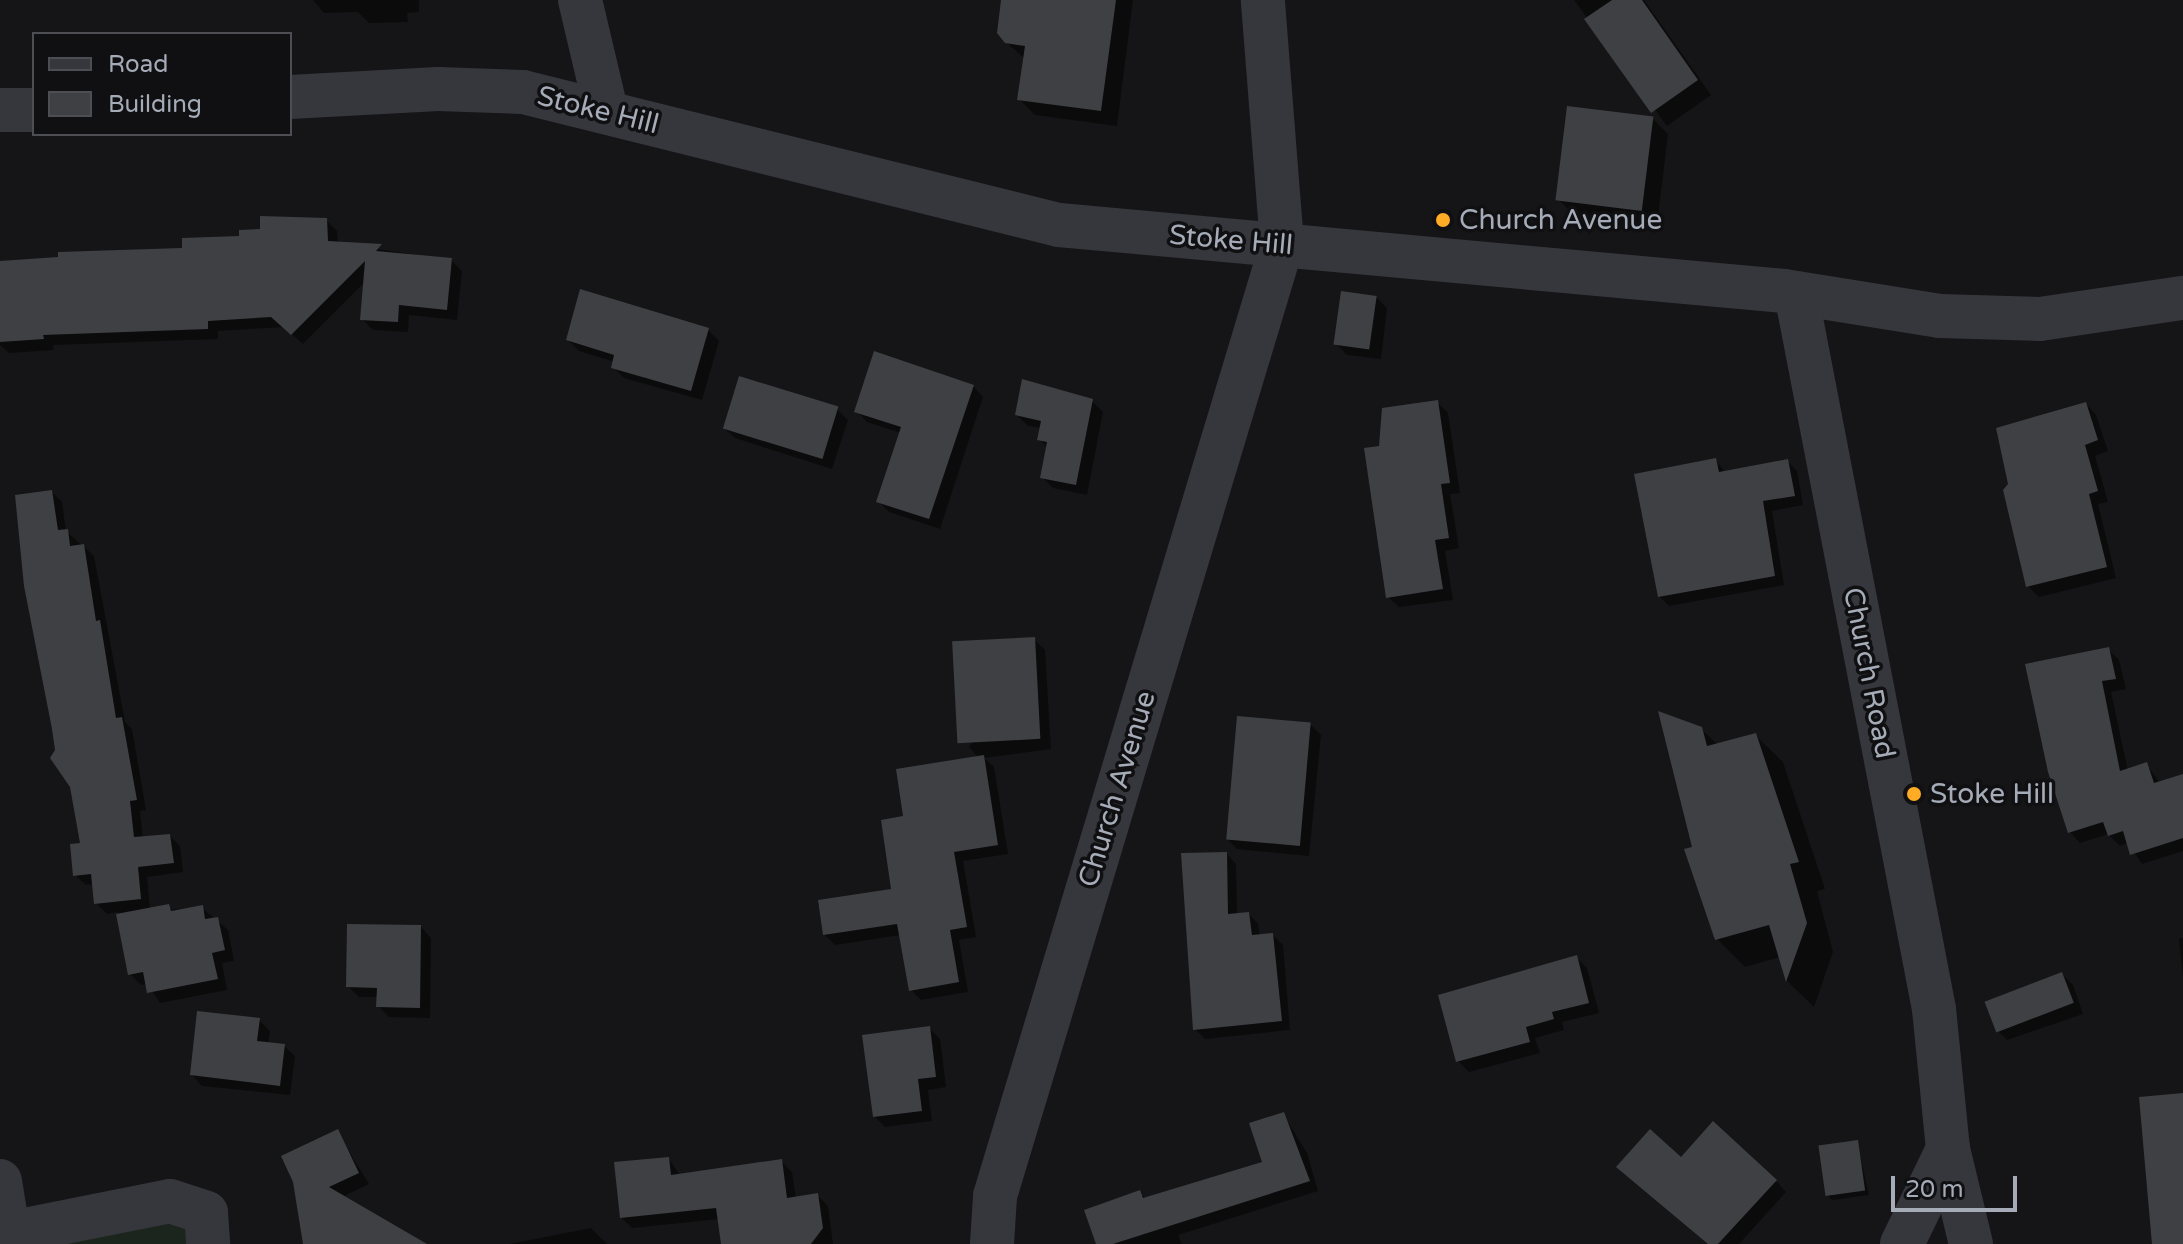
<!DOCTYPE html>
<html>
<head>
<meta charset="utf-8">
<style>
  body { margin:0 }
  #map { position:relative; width:2183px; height:1244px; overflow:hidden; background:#151517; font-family:"Varela Round",sans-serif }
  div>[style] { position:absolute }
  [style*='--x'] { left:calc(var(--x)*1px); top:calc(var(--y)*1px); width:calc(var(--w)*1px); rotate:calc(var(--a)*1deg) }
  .green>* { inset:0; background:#1c251d }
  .shadow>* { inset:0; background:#0007 }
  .building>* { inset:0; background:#3e4044; transform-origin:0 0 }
  .street>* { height:44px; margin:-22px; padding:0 22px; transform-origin:22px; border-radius:22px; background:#35373c }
  .dots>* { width:22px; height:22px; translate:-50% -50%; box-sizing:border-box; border:4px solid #101012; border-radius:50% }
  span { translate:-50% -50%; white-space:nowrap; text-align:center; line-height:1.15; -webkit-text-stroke:7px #101012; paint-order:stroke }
  .street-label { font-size:28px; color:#a5acb8 }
  .poi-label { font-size:28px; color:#a5acb8 }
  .left { translate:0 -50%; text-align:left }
  .legend { position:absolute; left:32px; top:32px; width:260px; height:104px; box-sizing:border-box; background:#101012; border:2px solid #4c4e54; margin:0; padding:10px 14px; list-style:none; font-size:24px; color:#a5acb8 }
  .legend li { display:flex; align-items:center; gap:16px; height:40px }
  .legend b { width:40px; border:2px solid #4c4e54 }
  .scale { position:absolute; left:1891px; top:1176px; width:126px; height:36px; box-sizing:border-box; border:4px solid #a5acb8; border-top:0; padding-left:10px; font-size:24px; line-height:28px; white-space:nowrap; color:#a5acb8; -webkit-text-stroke:6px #101012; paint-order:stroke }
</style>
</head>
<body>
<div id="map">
  <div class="green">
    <i style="clip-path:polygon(178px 1215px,194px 1244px,58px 1244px)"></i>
  </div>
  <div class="shadow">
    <i style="clip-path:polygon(313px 0,419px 0,419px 12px,407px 13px,408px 22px,369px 23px,358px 12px,324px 13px)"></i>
    <i style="clip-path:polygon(1003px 0,1133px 0,1117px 126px,1035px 115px,1019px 99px,1025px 59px,1006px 42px)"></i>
    <i style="clip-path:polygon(1574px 0,1644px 0,1711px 95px,1667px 126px)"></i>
    <i style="clip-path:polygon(1652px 118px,1668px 134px,1657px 225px,1574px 215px,1558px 199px)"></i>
    <i style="clip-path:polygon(326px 220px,337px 231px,338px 243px,451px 260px,462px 271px,457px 320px,409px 315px,408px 332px,373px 330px,362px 319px,365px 282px,303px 344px,284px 327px,218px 331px,218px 339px,53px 345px,54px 350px,9px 353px,0 345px,0 263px,184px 250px)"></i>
    <i style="clip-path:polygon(1376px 297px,1387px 308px,1381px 359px,1347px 355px,1336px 344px)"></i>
    <i style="clip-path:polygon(708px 330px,719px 341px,702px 400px,624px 378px,613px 367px,615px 362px,579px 351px,568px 340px)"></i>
    <i style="clip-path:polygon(973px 386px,983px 397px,940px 529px,889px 512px,878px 501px,901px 433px,867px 422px,857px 411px)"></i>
    <i style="clip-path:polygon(1092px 401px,1103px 412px,1087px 495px,1053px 488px,1042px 477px,1048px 448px,1039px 439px,1041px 428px,1028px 426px,1017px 415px)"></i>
    <i style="clip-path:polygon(1437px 402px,1448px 413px,1460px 493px,1450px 494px,1459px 548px,1445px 551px,1453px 600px,1399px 607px,1388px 597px,1381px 448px)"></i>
    <i style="clip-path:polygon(2086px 404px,2096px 415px,2108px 451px,2095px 456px,2108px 502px,2098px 504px,2116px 578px,2039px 597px,2028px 586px)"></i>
    <i style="clip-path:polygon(837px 409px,848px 420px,832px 469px,735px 438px,724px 428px)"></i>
    <i style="clip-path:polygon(1716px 461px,1726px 473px,1787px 461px,1797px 471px,1803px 505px,1772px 511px,1784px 585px,1669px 606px,1659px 596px)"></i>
    <i style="clip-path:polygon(52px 492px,62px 502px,66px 531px,94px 556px,125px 722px,132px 729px,146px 810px,140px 811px,143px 839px,170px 836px,180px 846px,183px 872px,147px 877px,150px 910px,202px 908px,228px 930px,234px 961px,222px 963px,227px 990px,160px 1003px,148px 984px,141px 985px,130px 974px,118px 912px,107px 914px,96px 903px,94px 884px,86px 885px,75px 875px,82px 845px,72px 786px,57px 750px)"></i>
    <i style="clip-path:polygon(1034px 640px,1045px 650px,1051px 749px,984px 758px,994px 767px,1008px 854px,963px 861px,976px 937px,959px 940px,968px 992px,921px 1000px,911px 990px,901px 935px,835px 945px,825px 935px,893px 891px,906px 817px,979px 758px,969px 747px)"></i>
    <i style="clip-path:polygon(2108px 649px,2119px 660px,2126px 689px,2111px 692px,2128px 771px,2147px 765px,2160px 783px,2183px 776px,2183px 851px,2142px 864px,2128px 843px,2120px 846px,2108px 834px,2080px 843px,2070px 832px)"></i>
    <i style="clip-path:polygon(1310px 724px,1321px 735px,1309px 856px,1237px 849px,1226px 838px)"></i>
    <i style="clip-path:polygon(1701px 729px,1718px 745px,1755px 735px,1783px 762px,1825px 889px,1817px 891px,1833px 952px,1814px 1007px,1787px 981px,1780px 957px,1745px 967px,1717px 939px,1695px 848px)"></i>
    <i style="clip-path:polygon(1227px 854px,1236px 864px,1237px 915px,1249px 914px,1258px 924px,1260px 936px,1273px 935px,1283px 945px,1290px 1030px,1205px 1039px,1195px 1029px)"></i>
    <i style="clip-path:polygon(421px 927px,431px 938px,430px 1018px,389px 1017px,378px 1006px,378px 997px,359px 997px,348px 986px)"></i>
    <i style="clip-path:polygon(2183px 938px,2183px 978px,2179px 939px)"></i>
    <i style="clip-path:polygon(1576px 957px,1587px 968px,1599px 1013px,1562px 1022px,1564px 1030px,1535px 1038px,1540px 1053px,1469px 1072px,1458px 1061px)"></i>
    <i style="clip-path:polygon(2062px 974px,2073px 985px,2083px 1014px,2007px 1040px,1996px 1029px)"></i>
    <i style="clip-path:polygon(259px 1020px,270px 1031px,268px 1044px,284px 1046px,295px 1056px,290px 1095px,202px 1086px,192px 1075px)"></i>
    <i style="clip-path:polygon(929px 1028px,940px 1039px,946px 1087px,928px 1090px,932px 1121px,885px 1127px,874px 1116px)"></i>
    <i style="clip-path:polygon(1283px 1114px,1307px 1153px,1318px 1191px,1178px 1235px,1182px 1244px,1105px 1244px,1139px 1192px,1147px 1199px,1264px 1164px)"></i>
    <i style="clip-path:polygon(337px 1132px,369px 1184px,342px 1197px,406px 1244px,305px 1244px)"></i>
    <i style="clip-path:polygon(1857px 1142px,1869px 1195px,1832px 1200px,1827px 1195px)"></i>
    <i style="clip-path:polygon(669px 1159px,680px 1175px,781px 1161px,792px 1172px,796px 1199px,817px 1195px,828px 1206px,833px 1244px,723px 1244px,720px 1219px,632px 1228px,621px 1217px)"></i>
    <i style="clip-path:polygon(1681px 1160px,1776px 1181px,1786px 1192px,1739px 1244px,1708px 1244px)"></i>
    <i style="clip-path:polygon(591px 1228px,607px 1244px,509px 1244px)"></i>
  </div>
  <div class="building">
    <i style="clip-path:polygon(1001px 0,1116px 0,1101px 111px,1017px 100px,1025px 46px,1005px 43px,997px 33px)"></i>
    <i style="clip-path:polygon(1612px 0,1642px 0,1698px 80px,1651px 113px,1584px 19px)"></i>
    <i style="left:1567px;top:106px;width:87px;height:95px;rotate:7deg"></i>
    <i style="clip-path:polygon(260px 216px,327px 218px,328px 241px,382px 244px,376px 251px,452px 258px,447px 310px,399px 305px,398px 322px,360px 320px,365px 261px,291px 335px,271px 317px,208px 321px,208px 329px,43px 335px,44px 339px,0 342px,0 261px,58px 257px,58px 252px,182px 248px,182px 238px,239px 236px,239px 230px,260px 229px)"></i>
    <i style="clip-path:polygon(580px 289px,709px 328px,691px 391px,611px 368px,614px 355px,566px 340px)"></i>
    <i style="left:1341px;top:291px;width:36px;height:54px;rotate:8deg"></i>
    <i style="clip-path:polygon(874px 351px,974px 385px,929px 519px,876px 502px,901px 427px,854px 412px)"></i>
    <i style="left:739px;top:376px;width:104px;height:55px;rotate:17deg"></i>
    <i style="clip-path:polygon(1022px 379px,1093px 399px,1076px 485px,1040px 478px,1047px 442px,1037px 440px,1041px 421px,1015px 415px)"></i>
    <i style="clip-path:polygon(1438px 400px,1450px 483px,1441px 484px,1449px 538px,1435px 540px,1443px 589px,1386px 598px,1364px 448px,1379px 446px,1382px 408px)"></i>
    <i style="clip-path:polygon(2086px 402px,2098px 440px,2085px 445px,2098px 491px,2089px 494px,2107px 567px,2026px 587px,2003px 490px,2008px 484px,1996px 428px)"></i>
    <i style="clip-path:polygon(1716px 458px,1719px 472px,1788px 459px,1795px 496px,1763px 501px,1775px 576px,1658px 597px,1634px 474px)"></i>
    <i style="clip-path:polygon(52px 490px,58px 530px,68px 529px,70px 546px,84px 544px,96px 621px,100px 620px,116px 718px,122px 717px,137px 800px,130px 801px,134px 837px,170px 834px,174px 863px,138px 867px,141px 899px,94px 904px,91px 874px,73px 876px,70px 844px,80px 843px,70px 787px,50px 758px,55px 750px,52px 729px,24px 586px,15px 495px)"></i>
    <i style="left:1035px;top:637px;width:102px;height:83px;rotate:87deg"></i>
    <i style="clip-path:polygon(2109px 647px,2116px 679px,2102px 681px,2120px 771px,2147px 762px,2154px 783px,2183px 774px,2183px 838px,2130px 855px,2123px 831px,2108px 836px,2103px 822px,2068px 833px,2048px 772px,2025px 664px)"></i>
    <i style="clip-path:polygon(1658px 711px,1702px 727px,1707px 746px,1756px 733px,1799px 862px,1790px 864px,1807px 923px,1786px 982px,1769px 925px,1715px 940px,1684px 849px,1692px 847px)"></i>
    <i style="left:1237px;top:716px;width:74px;height:124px;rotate:5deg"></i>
    <i style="clip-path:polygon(984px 755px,998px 845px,954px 852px,967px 927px,950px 930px,959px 982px,909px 991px,897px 924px,823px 935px,818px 900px,891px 889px,881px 820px,903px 816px,896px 769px)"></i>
    <i style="clip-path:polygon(1227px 852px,1228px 914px,1249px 912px,1252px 935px,1273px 933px,1282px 1021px,1193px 1030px,1181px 853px)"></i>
    <i style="clip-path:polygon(169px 904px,171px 911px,203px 905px,205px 919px,218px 917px,225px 950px,212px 953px,218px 979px,147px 993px,143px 972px,128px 975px,116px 914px)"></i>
    <i style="clip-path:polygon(347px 924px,421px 925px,420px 1008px,376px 1007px,377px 988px,346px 987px)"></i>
    <i style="clip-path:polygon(1577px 955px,1589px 1003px,1552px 1012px,1554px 1019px,1526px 1027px,1530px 1042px,1456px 1062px,1438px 995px)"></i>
    <i style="left:2062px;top:972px;width:33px;height:83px;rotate:69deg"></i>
    <i style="clip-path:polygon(197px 1011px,260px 1018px,257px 1041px,285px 1044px,280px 1086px,190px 1075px)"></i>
    <i style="clip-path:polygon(930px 1026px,936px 1077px,918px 1079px,922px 1111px,873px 1117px,862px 1035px)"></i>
    <i style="clip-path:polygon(2183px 1093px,2183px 1244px,2152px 1244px,2139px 1097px)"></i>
    <i style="clip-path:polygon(1284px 1112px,1310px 1181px,1113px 1244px,1096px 1244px,1084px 1210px,1140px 1190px,1143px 1198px,1262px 1162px,1249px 1123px)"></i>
    <i style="clip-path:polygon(1713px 1121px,1777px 1180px,1718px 1244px,1708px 1244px,1616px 1167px,1650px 1129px,1681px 1157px)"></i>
    <i style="clip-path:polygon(338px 1129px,359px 1173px,329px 1187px,427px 1244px,303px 1244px,293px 1182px,281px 1156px)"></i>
    <i style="left:1858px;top:1140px;width:51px;height:40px;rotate:82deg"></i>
    <i style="clip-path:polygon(669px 1157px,671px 1175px,782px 1159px,787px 1198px,818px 1193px,823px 1228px,811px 1244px,721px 1244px,716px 1208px,620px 1218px,614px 1162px)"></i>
  </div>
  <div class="street">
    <i style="--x:580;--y:0;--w:113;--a:76.7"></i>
    <i style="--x:290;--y:97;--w:148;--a:-3.1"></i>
    <i style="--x:438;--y:89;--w:85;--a:2"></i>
    <i style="--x:523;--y:92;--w:552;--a:13.94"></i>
    <i style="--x:1059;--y:225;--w:728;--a:5.2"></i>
    <i style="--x:1784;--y:291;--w:158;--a:9.1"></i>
    <i style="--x:1940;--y:316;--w:100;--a:1.7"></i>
    <i style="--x:2040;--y:319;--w:145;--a:-8.4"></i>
    <i style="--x:0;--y:110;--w:34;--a:0"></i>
    <i style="--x:1796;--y:293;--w:729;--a:79.09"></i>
    <i style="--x:1934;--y:1009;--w:141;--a:84.3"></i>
    <i style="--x:1948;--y:1149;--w:98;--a:76.4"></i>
    <i style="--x:0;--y:1181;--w:64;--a:81"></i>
    <i style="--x:0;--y:1235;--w:173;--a:-11.3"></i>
    <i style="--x:170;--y:1201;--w:38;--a:18"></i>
    <i style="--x:206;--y:1213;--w:31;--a:86"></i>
    <i style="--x:992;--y:1244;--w:48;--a:-86.4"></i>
    <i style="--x:995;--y:1196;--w:994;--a:-73.22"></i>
    <i style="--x:1282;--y:244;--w:245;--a:-94.5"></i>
    <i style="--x:1902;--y:1244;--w:106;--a:-64.2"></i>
  </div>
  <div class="dots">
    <i style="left:1443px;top:220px;background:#ffab25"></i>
    <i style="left:1914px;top:794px;background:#ffab25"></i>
  </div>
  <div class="street-label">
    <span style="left:598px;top:110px;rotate:14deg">Stoke Hill</span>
    <span style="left:1231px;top:240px;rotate:5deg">Stoke Hill</span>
    <span style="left:1869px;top:673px;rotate:79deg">Church Road</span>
    <span style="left:1117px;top:789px;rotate:-73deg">Church Avenue</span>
  </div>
  <div class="poi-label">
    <span class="left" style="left:1459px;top:220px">Church Avenue</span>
    <span class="left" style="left:1930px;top:794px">Stoke Hill</span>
  </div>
  <ul class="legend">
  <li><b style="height:10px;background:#35373c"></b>Road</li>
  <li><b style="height:22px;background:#3e4044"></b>Building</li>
  </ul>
  <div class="scale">20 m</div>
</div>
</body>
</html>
